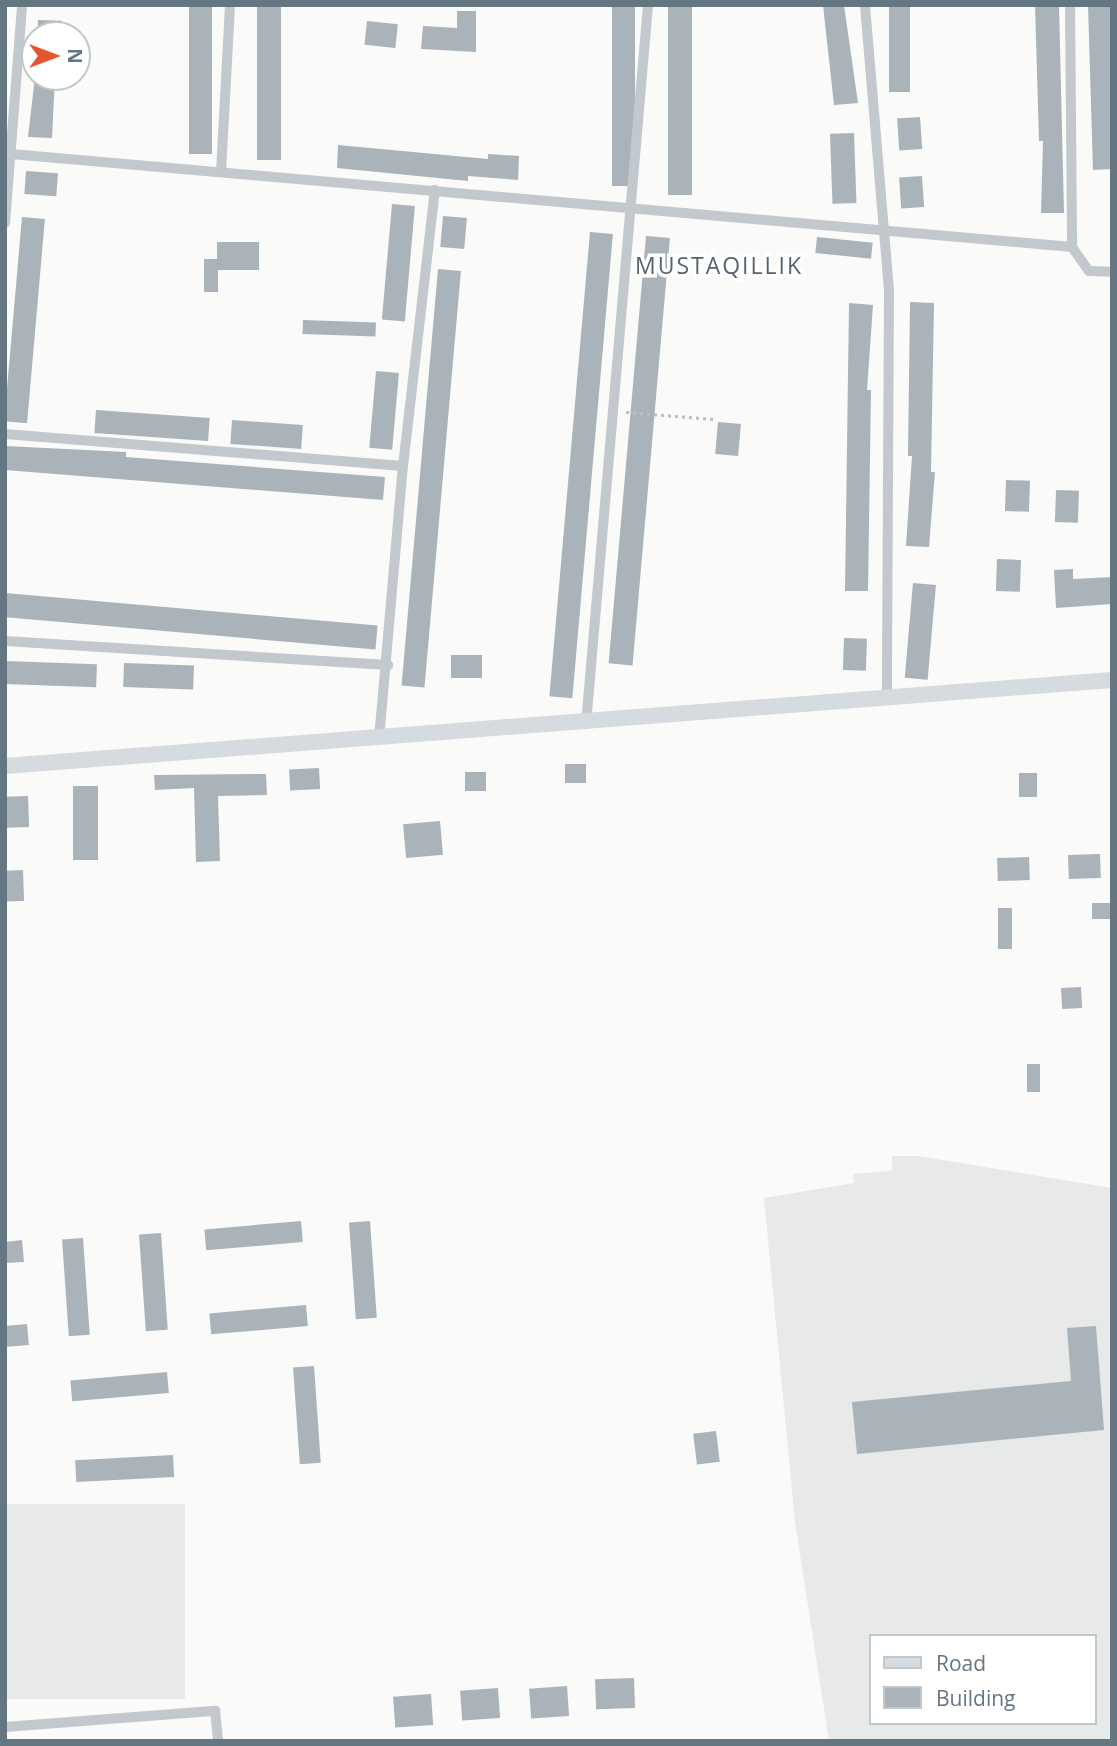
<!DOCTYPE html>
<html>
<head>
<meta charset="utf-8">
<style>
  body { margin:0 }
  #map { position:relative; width:1117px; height:1746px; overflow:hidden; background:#fafaf8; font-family:"Open Sans",sans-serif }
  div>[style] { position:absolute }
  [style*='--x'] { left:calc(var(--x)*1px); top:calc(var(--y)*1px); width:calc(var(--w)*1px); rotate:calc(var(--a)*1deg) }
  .built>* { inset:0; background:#e8e9e9; transform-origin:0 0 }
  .building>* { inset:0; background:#aab3b9; transform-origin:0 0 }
  .path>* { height:2.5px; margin-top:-1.25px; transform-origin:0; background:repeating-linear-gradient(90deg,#bbbfc2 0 3.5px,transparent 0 7px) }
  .street>* { height:10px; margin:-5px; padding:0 5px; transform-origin:5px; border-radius:5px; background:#c3c8cc }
  .secondary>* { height:16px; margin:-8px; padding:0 8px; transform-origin:8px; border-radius:8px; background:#d6dbdf }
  span { translate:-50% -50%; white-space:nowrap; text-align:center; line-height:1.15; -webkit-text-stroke:7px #fff; paint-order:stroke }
  .neighbourhood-label { font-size:23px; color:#57646e; letter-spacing:2px }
  .frame { position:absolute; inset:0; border:7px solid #657683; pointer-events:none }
  .legend { position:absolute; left:869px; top:1634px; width:228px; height:91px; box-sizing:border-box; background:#fff; border:2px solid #c1c8cd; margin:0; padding:9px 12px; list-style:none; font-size:21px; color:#657683 }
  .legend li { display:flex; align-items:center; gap:14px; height:35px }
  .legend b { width:35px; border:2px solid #c1c8cd }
  .north { position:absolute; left:21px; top:21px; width:70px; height:70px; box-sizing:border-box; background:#fff; border:2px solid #c1c8cd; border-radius:50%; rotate:90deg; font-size:19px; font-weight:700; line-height:28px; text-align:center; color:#657683 }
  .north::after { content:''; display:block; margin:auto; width:24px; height:32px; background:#e4572e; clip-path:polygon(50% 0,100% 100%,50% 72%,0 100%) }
</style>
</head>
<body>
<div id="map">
  <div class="built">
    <i style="clip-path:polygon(evenodd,892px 1156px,918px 1156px,1112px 1188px,1112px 1741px,829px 1741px,795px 1522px,764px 1198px,854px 1183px,853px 1174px,892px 1171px,892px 1156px,870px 1636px,1094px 1636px,1094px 1723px,870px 1723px,870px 1636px)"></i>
    <i style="left:185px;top:1504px;width:195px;height:180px;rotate:90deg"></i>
  </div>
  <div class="building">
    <i style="left:189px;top:5px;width:23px;height:149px"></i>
    <i style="left:257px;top:5px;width:24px;height:155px"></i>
    <i style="left:612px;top:5px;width:23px;height:181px"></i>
    <i style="left:668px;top:5px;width:24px;height:190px"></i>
    <i style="clip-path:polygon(823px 5px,844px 5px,858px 103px,834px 105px)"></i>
    <i style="left:889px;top:5px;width:21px;height:87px"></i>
    <i style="clip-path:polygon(1035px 5px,1059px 5px,1064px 213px,1041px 213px,1043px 141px,1039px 141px)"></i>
    <i style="clip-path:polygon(1088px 5px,1112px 5px,1112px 169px,1093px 170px)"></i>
    <i style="clip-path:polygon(457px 11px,476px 11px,476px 52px,421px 49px,423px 26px,457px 28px)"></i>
    <i style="left:38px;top:20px;width:24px;height:15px;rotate:2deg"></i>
    <i style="left:367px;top:21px;width:31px;height:24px;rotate:6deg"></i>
    <i style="clip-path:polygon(35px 77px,55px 77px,52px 138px,28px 137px)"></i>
    <i style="left:920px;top:117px;width:32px;height:23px;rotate:86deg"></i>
    <i style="left:854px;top:133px;width:70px;height:24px;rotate:88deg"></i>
    <i style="clip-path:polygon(338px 145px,488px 159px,488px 154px,519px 156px,518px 180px,468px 176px,468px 181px,337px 168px)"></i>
    <i style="left:26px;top:171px;width:32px;height:23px;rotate:4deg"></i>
    <i style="left:922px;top:176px;width:31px;height:23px;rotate:86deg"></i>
    <i style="left:392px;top:204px;width:23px;height:116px;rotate:5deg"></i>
    <i style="left:443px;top:216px;width:24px;height:31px;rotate:5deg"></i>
    <i style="left:22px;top:217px;width:23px;height:205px;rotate:5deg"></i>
    <i style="left:590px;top:232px;width:23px;height:466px;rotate:5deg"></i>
    <i style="left:646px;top:236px;width:24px;height:429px;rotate:5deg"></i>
    <i style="left:817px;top:237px;width:56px;height:16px;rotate:6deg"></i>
    <i style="clip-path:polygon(217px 242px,259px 242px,259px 270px,218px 270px,218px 292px,204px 292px,204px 259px,217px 259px)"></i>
    <i style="left:438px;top:269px;width:23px;height:418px;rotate:5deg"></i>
    <i style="clip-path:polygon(910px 302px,934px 303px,931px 472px,935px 472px,929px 547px,906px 546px,912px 456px,908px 456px)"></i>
    <i style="clip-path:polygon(849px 303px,873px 305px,867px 390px,871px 390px,868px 591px,845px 591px)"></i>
    <i style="left:303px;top:320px;width:73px;height:14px;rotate:2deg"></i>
    <i style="left:376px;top:371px;width:23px;height:77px;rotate:5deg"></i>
    <i style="left:96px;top:410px;width:114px;height:23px;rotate:4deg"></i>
    <i style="left:232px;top:420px;width:71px;height:24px;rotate:4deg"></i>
    <i style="left:718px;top:422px;width:23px;height:32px;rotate:5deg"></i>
    <i style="clip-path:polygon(5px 446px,126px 452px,126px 457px,385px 477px,383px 500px,5px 470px)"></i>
    <i style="left:1006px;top:480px;width:24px;height:31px;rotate:2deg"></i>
    <i style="left:1056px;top:490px;width:23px;height:32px;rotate:2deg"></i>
    <i style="left:997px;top:559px;width:24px;height:32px;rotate:2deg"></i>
    <i style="clip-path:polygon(1073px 569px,1073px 579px,1112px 577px,1112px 604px,1056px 608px,1054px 570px)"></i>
    <i style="left:913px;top:583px;width:23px;height:95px;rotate:5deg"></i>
    <i style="left:5px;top:593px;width:374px;height:24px;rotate:5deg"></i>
    <i style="left:844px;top:638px;width:23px;height:32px;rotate:2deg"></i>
    <i style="left:451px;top:655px;width:31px;height:23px"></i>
    <i style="left:5px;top:661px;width:92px;height:23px;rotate:2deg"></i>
    <i style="left:124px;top:663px;width:70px;height:24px;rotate:2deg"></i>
    <i style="left:565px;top:764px;width:21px;height:19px"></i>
    <i style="left:319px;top:768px;width:21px;height:30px;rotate:87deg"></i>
    <i style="left:486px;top:772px;width:19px;height:21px;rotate:90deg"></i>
    <i style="left:1019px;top:773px;width:18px;height:24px"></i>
    <i style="clip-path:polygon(266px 774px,267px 795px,218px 796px,220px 861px,196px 862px,194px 788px,155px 790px,154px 775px)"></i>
    <i style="left:73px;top:786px;width:25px;height:74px"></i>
    <i style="left:28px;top:796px;width:31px;height:23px;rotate:88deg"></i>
    <i style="left:440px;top:821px;width:34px;height:37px;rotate:85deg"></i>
    <i style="left:1100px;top:854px;width:24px;height:32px;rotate:88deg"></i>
    <i style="left:1029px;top:857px;width:23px;height:32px;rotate:88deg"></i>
    <i style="left:23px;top:870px;width:31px;height:18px;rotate:88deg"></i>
    <i style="left:1112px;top:903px;width:16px;height:20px;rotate:90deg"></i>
    <i style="left:998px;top:908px;width:14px;height:41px"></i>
    <i style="left:1081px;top:987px;width:21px;height:20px;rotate:87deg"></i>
    <i style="left:1027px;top:1064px;width:13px;height:28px"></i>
    <i style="left:301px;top:1221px;width:21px;height:97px;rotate:85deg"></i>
    <i style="left:370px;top:1221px;width:97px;height:21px;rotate:86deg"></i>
    <i style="left:161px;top:1233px;width:97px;height:22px;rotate:86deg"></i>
    <i style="left:83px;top:1238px;width:97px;height:21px;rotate:86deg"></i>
    <i style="clip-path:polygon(22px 1240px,24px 1262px,5px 1263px,5px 1242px)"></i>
    <i style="left:306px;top:1305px;width:21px;height:97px;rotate:85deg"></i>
    <i style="left:27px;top:1324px;width:21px;height:22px;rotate:85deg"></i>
    <i style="clip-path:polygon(1096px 1326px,1104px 1430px,857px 1454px,852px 1402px,1071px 1381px,1067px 1328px)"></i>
    <i style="left:314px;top:1366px;width:97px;height:21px;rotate:86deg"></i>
    <i style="left:167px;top:1372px;width:21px;height:97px;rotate:85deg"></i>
    <i style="left:716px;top:1431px;width:31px;height:23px;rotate:83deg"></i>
    <i style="left:173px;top:1455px;width:22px;height:98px;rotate:87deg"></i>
    <i style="left:634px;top:1678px;width:30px;height:39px;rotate:88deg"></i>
    <i style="left:567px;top:1686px;width:30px;height:38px;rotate:86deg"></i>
    <i style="left:498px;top:1688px;width:30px;height:38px;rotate:86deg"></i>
    <i style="left:431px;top:1694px;width:31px;height:38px;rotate:86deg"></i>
  </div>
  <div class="path">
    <i style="--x:626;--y:412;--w:88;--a:4.5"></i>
  </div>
  <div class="street">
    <i style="--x:865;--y:5;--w:285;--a:85.2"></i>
    <i style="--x:889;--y:289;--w:406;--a:90.3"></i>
    <i style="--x:1070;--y:5;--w:242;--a:89.5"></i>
    <i style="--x:11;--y:154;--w:1065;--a:5.01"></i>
    <i style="--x:1072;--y:247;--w:29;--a:55"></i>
    <i style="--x:1089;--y:271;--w:23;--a:2"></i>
    <i style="--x:221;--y:172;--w:167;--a:-86.9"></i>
    <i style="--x:5;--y:223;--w:219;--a:-85.5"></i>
    <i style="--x:5;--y:434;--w:399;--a:4.6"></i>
    <i style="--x:5;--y:641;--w:384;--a:3.6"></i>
    <i style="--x:586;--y:724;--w:722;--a:-85.07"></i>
    <i style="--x:379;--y:739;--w:274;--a:-85"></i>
    <i style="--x:403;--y:466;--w:278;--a:-83.4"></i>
    <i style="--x:5;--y:1727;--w:211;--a:-4.4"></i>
    <i style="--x:215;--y:1711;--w:30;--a:84"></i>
  </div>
  <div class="secondary">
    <i style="--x:5;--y:766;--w:1110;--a:-4.44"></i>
  </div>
  <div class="neighbourhood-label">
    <span style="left:719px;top:265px">MUSTAQILLIK</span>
  </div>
  <div class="frame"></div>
  <ul class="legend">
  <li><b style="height:9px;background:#d6dbdf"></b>Road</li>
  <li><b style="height:19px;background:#aab3b9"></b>Building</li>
  </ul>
  <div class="north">N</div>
</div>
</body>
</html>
